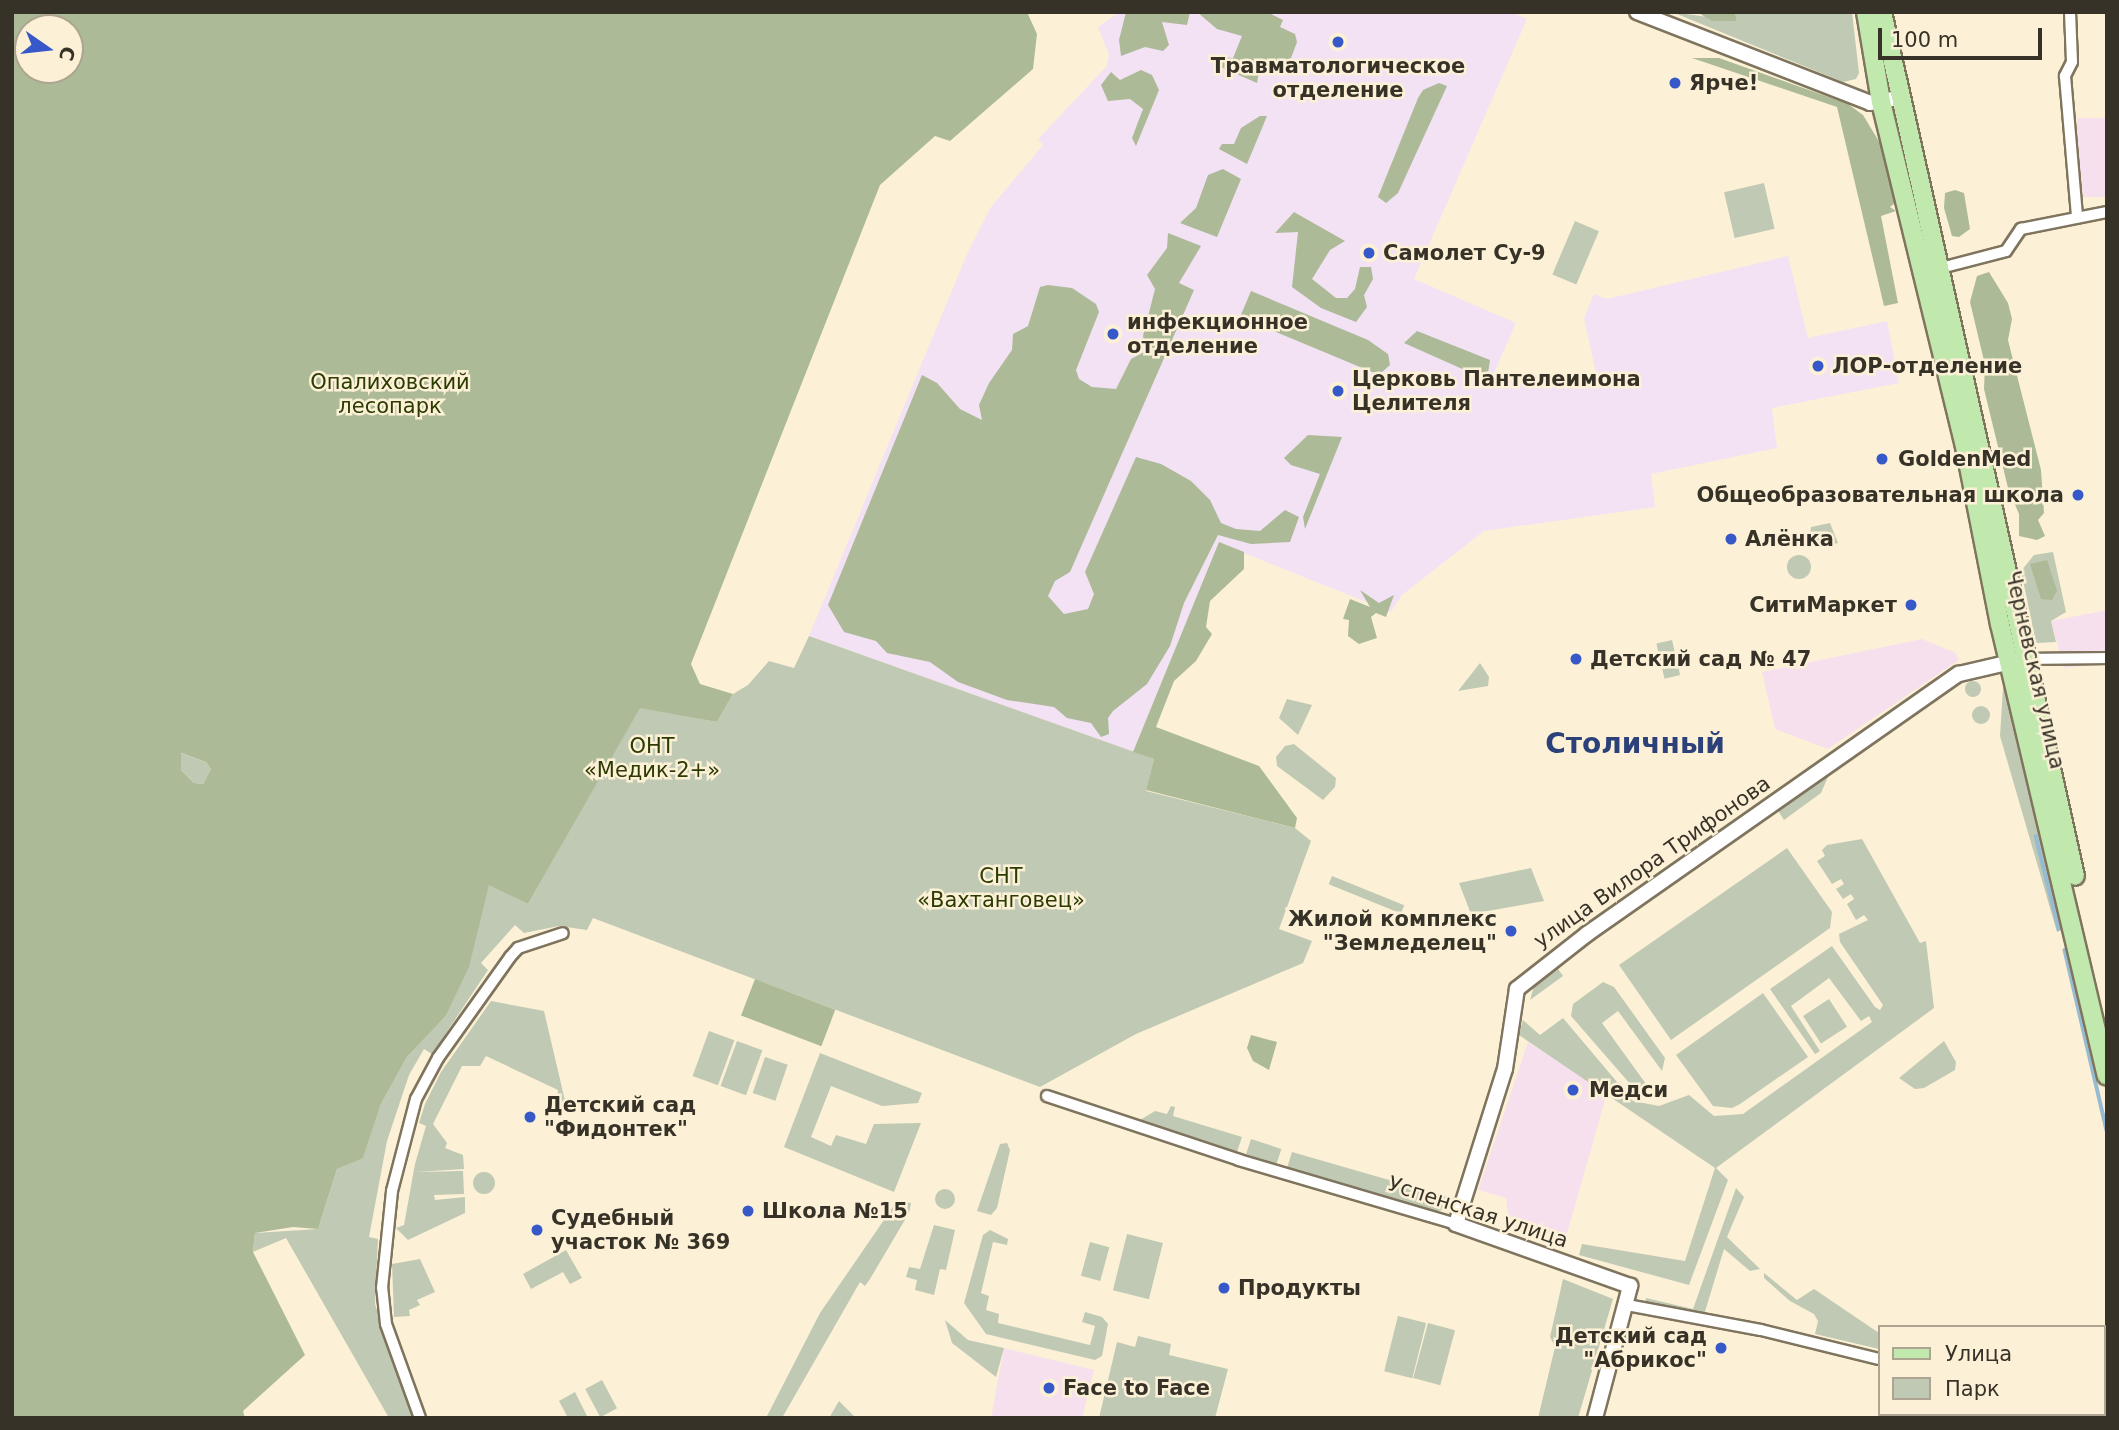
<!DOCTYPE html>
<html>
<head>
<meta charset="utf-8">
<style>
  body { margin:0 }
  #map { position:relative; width:2119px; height:1430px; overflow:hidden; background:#fcf1d7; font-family:"DejaVu Sans",sans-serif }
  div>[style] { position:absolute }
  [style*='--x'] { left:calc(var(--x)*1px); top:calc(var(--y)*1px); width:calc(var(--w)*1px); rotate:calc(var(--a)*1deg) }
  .commercial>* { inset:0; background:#f7e0ed; transform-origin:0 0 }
  .medical>* { inset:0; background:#f2e2f4 }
  .green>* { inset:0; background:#c0c9b3; transform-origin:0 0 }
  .round { border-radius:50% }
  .forest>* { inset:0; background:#acba97; transform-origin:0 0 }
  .stream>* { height:3.5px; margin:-1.75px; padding:0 1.75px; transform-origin:1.75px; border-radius:1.75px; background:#97bcd2 }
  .roads { filter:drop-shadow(2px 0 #7f745d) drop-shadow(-2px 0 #7f745d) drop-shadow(0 2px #7f745d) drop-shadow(0 -2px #7f745d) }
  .minor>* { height:10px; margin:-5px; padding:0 5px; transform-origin:5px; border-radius:5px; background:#fff }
  .tertiary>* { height:14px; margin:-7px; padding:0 7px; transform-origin:7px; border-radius:7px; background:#fff }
  .primary>* { height:18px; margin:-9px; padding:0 9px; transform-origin:9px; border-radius:9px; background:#c1e9ad }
  .dots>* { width:19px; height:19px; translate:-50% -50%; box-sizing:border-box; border:4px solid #fcf1d7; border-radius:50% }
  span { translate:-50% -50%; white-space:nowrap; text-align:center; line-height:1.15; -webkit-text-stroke:5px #fcf1d7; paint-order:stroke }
  .poi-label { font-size:21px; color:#373228; font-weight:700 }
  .left { translate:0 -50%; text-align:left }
  .right { translate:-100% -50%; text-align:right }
  .park-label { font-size:21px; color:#2c3b02 }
  .street-label { font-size:21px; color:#373228 }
  .district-label { font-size:28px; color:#2c4079; font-weight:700 }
  .frame { position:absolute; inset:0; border:14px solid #373228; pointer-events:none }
  .legend { position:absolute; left:1878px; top:1325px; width:228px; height:91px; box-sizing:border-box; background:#fcf1d7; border:2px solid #ada591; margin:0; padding:9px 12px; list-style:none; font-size:21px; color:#373228 }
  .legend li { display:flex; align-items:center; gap:14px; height:35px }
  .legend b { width:35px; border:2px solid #ada591 }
  .north { position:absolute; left:14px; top:14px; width:70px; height:70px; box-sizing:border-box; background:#fcf1d7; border:2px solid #ada591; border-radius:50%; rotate:104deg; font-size:19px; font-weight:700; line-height:28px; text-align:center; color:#373228 }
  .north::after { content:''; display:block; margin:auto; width:24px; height:32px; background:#3758c9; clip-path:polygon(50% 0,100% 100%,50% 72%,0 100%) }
  .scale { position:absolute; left:1878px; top:28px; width:164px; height:32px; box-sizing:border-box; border:4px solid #373228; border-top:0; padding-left:9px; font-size:21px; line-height:24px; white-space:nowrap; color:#373228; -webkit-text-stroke:5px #fcf1d7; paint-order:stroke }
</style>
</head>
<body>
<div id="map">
  <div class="commercial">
    <i style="left:2107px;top:118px;width:79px;height:30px;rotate:90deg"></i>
    <i style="clip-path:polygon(2107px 610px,2107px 663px,2064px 668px,2051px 621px)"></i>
    <i style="clip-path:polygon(1922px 639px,1956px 653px,1959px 660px,1828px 749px,1775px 729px,1762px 672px)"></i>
    <i style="clip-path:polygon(1528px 1042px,1607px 1093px,1565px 1241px,1560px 1235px,1527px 1230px,1519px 1219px,1508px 1216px,1506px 1198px,1478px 1190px)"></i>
    <i style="clip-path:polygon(1004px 1348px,1094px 1370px,1082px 1418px,991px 1418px)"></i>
  </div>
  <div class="medical">
    <i style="clip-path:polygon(1120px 12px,1511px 12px,1527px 19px,1414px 279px,1516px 323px,1494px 373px,1529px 388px,1596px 373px,1584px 318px,1594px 294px,1607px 299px,1788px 256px,1808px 338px,1887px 321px,1899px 383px,1772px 408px,1777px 448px,1651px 474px,1655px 507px,1484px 531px,1402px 595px,1391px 612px,1219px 543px,1133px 752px,809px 636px,967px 254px,991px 207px,1043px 145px,1038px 139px,1107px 66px,1109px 55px,1098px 27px)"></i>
  </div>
  <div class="green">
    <i style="clip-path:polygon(1672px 12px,1737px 21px,1735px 12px,1852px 12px,1859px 73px,1856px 79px,1843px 82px)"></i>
    <i style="left:1764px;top:183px;width:47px;height:41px;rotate:77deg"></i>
    <i style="left:1575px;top:221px;width:26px;height:58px;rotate:23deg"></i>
    <i style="clip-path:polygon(1830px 523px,1838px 543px,1817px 548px,1809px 543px,1811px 527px)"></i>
    <i style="clip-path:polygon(2053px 552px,2066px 612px,2051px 621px,2056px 642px,2036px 643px,2021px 571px,2034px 555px)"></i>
    <i class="round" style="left:1787px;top:555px;width:24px;height:24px"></i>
    <i style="clip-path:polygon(809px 636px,1154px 759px,1146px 791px,1295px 828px,1311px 841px,1279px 929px,1312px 941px,1303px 963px,1136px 1034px,1040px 1087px,593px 918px,587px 930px,559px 926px,524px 933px,515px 925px,481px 963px,488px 970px,432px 1054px,424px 1049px,409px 1075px,387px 1141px,369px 1237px,378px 1239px,375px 1304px,412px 1418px,389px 1418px,286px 1238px,253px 1252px,255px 1233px,318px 1229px,337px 1169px,363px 1157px,381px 1104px,407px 1057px,445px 1017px,489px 884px,528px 904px,640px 707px,717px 722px,733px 694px,748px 685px,769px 661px,794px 668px)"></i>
    <i style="left:1672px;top:640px;width:36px;height:16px;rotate:77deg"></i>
    <i style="clip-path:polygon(1480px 663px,1489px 677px,1488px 686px,1458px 691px)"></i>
    <i class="round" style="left:1965px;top:681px;width:16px;height:16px"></i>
    <i style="clip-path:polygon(2003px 688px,2009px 688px,2063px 928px,2057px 932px,2000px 736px)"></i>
    <i style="clip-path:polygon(1287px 699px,1312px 705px,1298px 735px,1279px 718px)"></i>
    <i class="round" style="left:1972px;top:706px;width:18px;height:18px"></i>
    <i style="clip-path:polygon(1294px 744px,1336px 778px,1335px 787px,1323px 800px,1277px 766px,1276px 757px,1285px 746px)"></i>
    <i style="clip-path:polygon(180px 753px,206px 762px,211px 769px,203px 784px,194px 783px,181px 770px)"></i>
    <i style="clip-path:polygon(1830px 772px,1821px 793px,1784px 820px,1777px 809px)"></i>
    <i style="clip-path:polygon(1862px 839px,1920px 943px,1926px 941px,1934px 1008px,1716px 1168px,1728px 1180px,1689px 1285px,1579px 1255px,1582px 1244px,1685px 1261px,1715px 1168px,1519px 1035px,1523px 1020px,1540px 1035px,1563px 1018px,1633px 1101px,1659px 1106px,1689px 1095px,1714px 1116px,1743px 1114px,1872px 1022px,1869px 1016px,1861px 1021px,1829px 978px,1791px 1006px,1820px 1051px,1815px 1054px,1770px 989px,1832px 946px,1875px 1007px,1880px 1010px,1883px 1005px,1840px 942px,1839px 934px,1868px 920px,1864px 915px,1856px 920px,1847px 904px,1854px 899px,1851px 894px,1843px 899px,1836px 889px,1844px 884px,1841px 879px,1832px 884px,1817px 861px,1825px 856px,1822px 850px,1827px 845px)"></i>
    <i style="clip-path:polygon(1787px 848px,1832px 912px,1830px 928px,1671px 1040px,1619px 965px)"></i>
    <i style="clip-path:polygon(1531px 868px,1544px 901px,1471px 914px,1459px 883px)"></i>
    <i style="left:1332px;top:876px;width:78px;height:9px;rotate:22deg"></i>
    <i style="clip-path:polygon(1556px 966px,1563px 976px,1530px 1000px,1534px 986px)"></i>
    <i style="clip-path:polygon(1603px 982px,1614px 987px,1665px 1058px,1662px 1071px,1618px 1011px,1602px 1023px,1646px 1084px,1641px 1089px,1631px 1085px,1571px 1016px,1573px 1004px)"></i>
    <i style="clip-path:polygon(1763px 993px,1808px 1057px,1740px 1104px,1732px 1108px,1713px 1106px,1676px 1055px)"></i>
    <i style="left:1829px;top:999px;width:33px;height:31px;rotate:57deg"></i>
    <i style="clip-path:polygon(491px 1001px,544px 1011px,566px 1105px,557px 1100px,558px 1090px,486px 1056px,480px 1066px,462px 1066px,433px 1124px,447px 1143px,445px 1148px,463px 1155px,464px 1169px,415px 1172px,463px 1171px,464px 1194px,434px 1195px,435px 1200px,465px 1197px,465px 1213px,408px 1240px,396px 1228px,404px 1225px,415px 1164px,426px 1126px,419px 1123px,425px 1104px,441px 1072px)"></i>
    <i style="left:709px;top:1031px;width:27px;height:48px;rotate:20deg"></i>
    <i style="left:737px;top:1041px;width:27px;height:48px;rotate:20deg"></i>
    <i style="clip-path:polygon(1944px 1041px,1956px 1062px,1955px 1070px,1924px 1088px,1915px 1089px,1899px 1078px)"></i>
    <i style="clip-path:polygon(820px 1053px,922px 1093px,918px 1103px,882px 1106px,831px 1086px,811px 1137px,831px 1146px,836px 1135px,866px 1144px,874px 1124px,921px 1123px,894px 1192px,784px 1147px)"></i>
    <i style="left:765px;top:1057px;width:24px;height:38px;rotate:19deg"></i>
    <i style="clip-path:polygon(1171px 1106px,1175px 1107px,1173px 1116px,1242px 1137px,1237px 1152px,1140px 1120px,1155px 1111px,1167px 1114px)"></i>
    <i style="left:1251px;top:1139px;width:32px;height:16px;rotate:18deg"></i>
    <i style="clip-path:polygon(1007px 1143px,1010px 1150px,997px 1208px,991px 1215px,977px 1211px,1000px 1144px)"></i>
    <i style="clip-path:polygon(1292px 1152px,1455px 1199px,1452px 1209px,1430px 1212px,1287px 1168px)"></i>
    <i class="round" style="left:473px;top:1172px;width:22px;height:22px"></i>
    <i style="clip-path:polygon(1736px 1188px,1744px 1197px,1727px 1237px,1760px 1269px,1750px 1271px,1724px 1249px,1704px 1315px,1644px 1305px,1646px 1298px,1693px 1309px)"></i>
    <i class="round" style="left:935px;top:1189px;width:20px;height:20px"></i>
    <i style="clip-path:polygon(897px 1201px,911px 1203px,909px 1213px,870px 1279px,865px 1286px,860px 1282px,782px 1418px,766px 1418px,820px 1313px)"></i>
    <i style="clip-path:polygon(934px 1225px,955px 1230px,946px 1270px,940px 1269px,934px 1295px,915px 1290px,917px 1280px,906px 1277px,909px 1267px,920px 1269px)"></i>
    <i style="clip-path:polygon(990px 1230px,1008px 1239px,1007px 1245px,993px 1242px,981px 1293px,989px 1296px,986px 1310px,999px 1314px,998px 1323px,1090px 1345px,1095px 1326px,1082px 1322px,1085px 1312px,1102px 1317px,1108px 1324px,1102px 1356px,1095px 1360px,986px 1334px,964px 1303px,983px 1235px)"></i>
    <i style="left:1127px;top:1234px;width:37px;height:58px;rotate:14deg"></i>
    <i style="left:1090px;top:1242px;width:20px;height:35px;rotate:15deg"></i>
    <i style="clip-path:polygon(566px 1250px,582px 1278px,570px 1284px,563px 1272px,531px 1289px,523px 1274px)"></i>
    <i style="clip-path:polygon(420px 1259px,435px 1292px,417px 1300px,420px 1305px,409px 1310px,410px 1316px,394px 1317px,392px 1264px)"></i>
    <i style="clip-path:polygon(1764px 1273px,1797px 1300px,1814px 1289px,1879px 1333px,1879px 1349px,1815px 1334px,1818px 1321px,1814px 1314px,1790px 1301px,1764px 1278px)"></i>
    <i style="clip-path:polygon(1563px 1279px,1613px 1299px,1578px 1418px,1538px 1418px,1555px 1347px,1550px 1337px)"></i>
    <i style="left:1398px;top:1316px;width:29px;height:57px;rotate:14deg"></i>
    <i style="clip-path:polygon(945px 1320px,968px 1340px,1004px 1348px,996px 1377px,952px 1343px)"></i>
    <i style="left:1428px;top:1323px;width:28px;height:57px;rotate:15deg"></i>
    <i style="clip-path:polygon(1138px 1336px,1171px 1344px,1169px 1355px,1228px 1369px,1215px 1418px,1099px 1418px,1117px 1342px,1135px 1347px)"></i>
    <i style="left:602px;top:1380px;width:32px;height:19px;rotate:62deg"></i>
    <i style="clip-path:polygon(575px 1392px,588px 1418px,568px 1418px,559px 1401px)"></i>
    <i style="clip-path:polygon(839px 1401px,856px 1418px,829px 1418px)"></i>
  </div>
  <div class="forest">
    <i style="clip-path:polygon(evenodd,12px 12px,1027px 12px,1037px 34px,1033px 69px,950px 141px,935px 136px,880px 185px,691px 664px,700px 684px,733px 694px,717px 722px,640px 708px,528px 904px,489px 885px,469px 967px,445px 1017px,407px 1057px,381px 1104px,363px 1158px,337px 1169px,318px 1229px,293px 1227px,255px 1233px,253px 1252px,305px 1355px,243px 1411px,245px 1418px,12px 1418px,12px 12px,28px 28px,70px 28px,70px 70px,28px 70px,28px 28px,12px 12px,181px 753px,206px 762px,211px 769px,203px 784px,194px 783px,181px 770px,181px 753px)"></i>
    <i style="clip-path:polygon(1126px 12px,1190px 12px,1187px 25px,1162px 22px,1169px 45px,1163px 51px,1145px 47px,1121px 56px,1119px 40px)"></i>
    <i style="clip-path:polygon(1197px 12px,1267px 12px,1283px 20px,1280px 27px,1295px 34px,1297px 42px,1291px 58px,1284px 64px,1260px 65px,1257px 83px,1216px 65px,1216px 57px,1233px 58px,1242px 36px,1217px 29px)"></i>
    <i style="clip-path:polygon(1697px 12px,1735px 12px,1737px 21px,1712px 21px)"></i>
    <i style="clip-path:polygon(1692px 58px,1719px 58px,1848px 104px,1863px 115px,1883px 148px,1895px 203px,1890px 207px,1896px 211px,1881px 216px,1898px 303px,1884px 306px,1837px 107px)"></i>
    <i style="clip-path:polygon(1141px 70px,1152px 75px,1159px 90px,1136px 146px,1132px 138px,1143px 109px,1130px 99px,1108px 101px,1101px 85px,1111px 72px,1120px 80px)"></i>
    <i style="clip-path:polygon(1439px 83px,1447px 86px,1398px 193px,1386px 203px,1378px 197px,1418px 98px,1423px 90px)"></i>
    <i style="clip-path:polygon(1260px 116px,1267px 116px,1247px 164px,1219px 149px,1222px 144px,1234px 144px,1241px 128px)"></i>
    <i style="clip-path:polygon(1223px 169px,1241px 179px,1217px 237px,1180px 223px,1196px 208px,1208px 175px)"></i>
    <i style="clip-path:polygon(1955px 190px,1964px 193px,1970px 229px,1959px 237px,1952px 236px,1944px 208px,1945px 193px)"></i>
    <i style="clip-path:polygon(1294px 212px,1345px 241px,1330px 250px,1312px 279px,1336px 298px,1347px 298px,1355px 289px,1360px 267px,1371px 267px,1373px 279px,1364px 295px,1367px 307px,1356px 322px,1321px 308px,1292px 287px,1298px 232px,1275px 233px)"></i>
    <i style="clip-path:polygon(1168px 233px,1201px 246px,1179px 283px,1194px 290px,1070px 572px,1055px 581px,1048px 596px,1064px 614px,1088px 609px,1094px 594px,1085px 572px,1136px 457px,1161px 464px,1191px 481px,1210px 500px,1221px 523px,1236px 529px,1260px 531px,1285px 510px,1299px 517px,1290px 542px,1251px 544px,1218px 535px,1184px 603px,1170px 646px,1147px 684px,1113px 711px,1108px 718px,1109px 734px,1101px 737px,1091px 723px,1067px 718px,1054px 707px,1007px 700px,958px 682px,930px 662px,887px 653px,876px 641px,844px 632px,828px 605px,922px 375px,937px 383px,960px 409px,982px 420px,979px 405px,989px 383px,1012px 350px,1013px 334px,1028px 326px,1040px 287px,1048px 285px,1072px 288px,1096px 304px,1099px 312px,1076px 370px,1079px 379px,1092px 387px,1116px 389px,1131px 359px,1146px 351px,1143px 336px,1155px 289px,1147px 275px,1167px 248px)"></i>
    <i style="clip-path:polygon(1989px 272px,2008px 303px,2012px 319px,2008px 340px,2041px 470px,2044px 513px,2038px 520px,2045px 536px,2037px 540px,2019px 536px,2019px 514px,2008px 488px,1984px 389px,1985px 365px,1970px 302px,1977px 276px)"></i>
    <i style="clip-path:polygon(1251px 291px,1368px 340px,1388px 354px,1390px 365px,1381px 373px,1372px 372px,1240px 317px)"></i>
    <i style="clip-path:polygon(1417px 331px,1490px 360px,1487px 380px,1404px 343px)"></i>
    <i style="clip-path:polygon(1308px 435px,1342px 437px,1305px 529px,1303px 517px,1320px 474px,1291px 465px,1284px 458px)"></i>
    <i style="clip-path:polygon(1219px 542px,1244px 552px,1244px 569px,1210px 601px,1206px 627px,1212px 634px,1196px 661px,1174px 681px,1156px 727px,1259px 766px,1297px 818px,1295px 828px,1146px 790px,1154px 759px,1133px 752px)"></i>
    <i style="clip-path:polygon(2047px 560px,2057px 591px,2052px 600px,2041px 599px,2030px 564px)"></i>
    <i style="clip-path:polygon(1360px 590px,1379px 603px,1394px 595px,1386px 617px,1376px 613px,1371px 617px,1377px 638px,1359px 644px,1348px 636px,1349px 620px,1343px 619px,1350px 599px,1370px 607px)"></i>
    <i style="left:755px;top:979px;width:86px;height:39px;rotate:21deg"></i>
    <i style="clip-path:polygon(1251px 1035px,1277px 1042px,1269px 1070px,1253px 1061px,1247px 1048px)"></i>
  </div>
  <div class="stream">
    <i style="--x:2036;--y:836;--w:96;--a:76.1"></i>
    <i style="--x:2065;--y:950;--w:185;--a:76.9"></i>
  </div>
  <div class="roads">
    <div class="minor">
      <i style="--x:2070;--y:12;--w:50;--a:87.7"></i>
      <i style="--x:2072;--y:62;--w:16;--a:117"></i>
      <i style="--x:2065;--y:76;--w:142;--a:85.1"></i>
      <i style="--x:1937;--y:269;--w:71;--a:-14.6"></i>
      <i style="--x:2006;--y:251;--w:27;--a:-56"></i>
      <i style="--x:2021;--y:229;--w:88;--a:-11.2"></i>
      <i style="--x:2026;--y:659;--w:81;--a:-0.7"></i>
      <i style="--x:1047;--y:1096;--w:202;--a:18.4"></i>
      <i style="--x:1239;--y:1160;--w:226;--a:16.4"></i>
      <i style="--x:1627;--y:1305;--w:136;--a:10.6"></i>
      <i style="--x:1761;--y:1330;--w:122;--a:13.8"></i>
      <i style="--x:420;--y:1418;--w:100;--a:-109.9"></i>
      <i style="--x:386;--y:1324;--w:36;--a:-96"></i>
      <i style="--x:382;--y:1288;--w:98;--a:-84.1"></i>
      <i style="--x:392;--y:1191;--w:95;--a:-75.4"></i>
      <i style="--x:416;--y:1099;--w:47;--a:-61.8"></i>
      <i style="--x:438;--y:1058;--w:124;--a:-54.5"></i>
      <i style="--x:510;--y:957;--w:12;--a:-48"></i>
      <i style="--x:518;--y:948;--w:47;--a:-18.4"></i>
    </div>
    <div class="tertiary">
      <i style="--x:1637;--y:12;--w:250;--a:21.3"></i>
      <i style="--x:1870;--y:103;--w:22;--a:-10"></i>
      <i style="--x:1595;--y:1418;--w:137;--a:-75.1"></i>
      <i style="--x:1630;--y:1286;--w:185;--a:-160.4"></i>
      <i style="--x:1456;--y:1224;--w:163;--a:-72.5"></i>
      <i style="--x:1505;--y:1069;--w:81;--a:-81.5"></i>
      <i style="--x:1517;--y:989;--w:89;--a:-38.2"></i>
      <i style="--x:1587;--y:934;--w:454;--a:-35"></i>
      <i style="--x:1959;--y:674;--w:62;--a:-13.1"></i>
    </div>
    <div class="primary">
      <i style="--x:1866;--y:12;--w:91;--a:80.5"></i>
      <i style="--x:1881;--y:102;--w:354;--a:76.3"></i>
      <i style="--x:1965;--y:446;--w:181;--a:78.9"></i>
      <i style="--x:2000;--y:624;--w:464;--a:76.7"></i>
      <i style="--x:1882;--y:12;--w:885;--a:77.41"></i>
    </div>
  </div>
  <div class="dots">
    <i style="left:1338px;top:42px;background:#3758c9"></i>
    <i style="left:1675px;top:83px;background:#3758c9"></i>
    <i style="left:1369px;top:253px;background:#3758c9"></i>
    <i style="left:1113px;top:334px;background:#3758c9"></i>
    <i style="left:1818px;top:366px;background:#3758c9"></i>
    <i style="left:1338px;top:391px;background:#3758c9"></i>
    <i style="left:1882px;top:459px;background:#3758c9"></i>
    <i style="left:2078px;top:495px;background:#3758c9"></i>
    <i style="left:1731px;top:539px;background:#3758c9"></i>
    <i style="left:1911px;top:605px;background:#3758c9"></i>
    <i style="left:1576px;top:659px;background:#3758c9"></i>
    <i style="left:1511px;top:931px;background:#3758c9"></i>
    <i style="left:1573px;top:1090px;background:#3758c9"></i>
    <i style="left:530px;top:1117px;background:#3758c9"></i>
    <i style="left:748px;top:1211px;background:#3758c9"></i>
    <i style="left:537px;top:1230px;background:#3758c9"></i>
    <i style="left:1224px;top:1288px;background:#3758c9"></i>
    <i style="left:1721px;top:1348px;background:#3758c9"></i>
    <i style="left:1049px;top:1388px;background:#3758c9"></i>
  </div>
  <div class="poi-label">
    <span style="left:1338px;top:78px">Травматологическое<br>отделение</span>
    <span class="left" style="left:1689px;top:83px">Ярче!</span>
    <span class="left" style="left:1383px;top:253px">Самолет Су-9</span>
    <span class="left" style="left:1127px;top:334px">инфекционное<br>отделение</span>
    <span class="left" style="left:1832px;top:366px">ЛОР-отделение</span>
    <span class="left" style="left:1352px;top:391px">Церковь Пантелеимона<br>Целителя</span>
    <span class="left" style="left:1898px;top:459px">GoldenMed</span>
    <span class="right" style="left:2064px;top:495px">Общеобразовательная школа</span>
    <span class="left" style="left:1745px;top:539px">Алёнка</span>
    <span class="right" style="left:1897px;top:605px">СитиМаркет</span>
    <span class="left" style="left:1590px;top:659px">Детский сад № 47</span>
    <span class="right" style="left:1497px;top:931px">Жилой комплекс<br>"Земледелец"</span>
    <span class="left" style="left:1589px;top:1090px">Медси</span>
    <span class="left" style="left:544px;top:1117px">Детский сад<br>"Фидонтек"</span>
    <span class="left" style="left:762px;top:1211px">Школа №15</span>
    <span class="left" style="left:551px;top:1230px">Судебный<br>участок № 369</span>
    <span class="left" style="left:1238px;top:1288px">Продукты</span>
    <span class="right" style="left:1707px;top:1348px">Детский сад<br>"Абрикос"</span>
    <span class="left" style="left:1063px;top:1388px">Face to Face</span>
  </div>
  <div class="park-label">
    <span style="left:390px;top:394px">Опалиховский<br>лесопарк</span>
    <span style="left:652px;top:758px">ОНТ<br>«Медик-2+»</span>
    <span style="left:1001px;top:888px">СНТ<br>«Вахтанговец»</span>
  </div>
  <div class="street-label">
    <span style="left:2035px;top:670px;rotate:77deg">Черневская улица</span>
    <span style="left:1652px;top:862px;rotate:-35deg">улица Вилора Трифонова</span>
    <span style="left:1478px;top:1212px;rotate:18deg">Успенская улица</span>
  </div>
  <div class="district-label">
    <span style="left:1635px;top:744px">Столичный</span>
  </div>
  <div class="frame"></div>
  <ul class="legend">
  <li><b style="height:9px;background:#c1e9ad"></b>Улица</li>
  <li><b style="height:19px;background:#c0c9b3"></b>Парк</li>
  </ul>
  <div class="north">С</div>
  <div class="scale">100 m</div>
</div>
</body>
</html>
